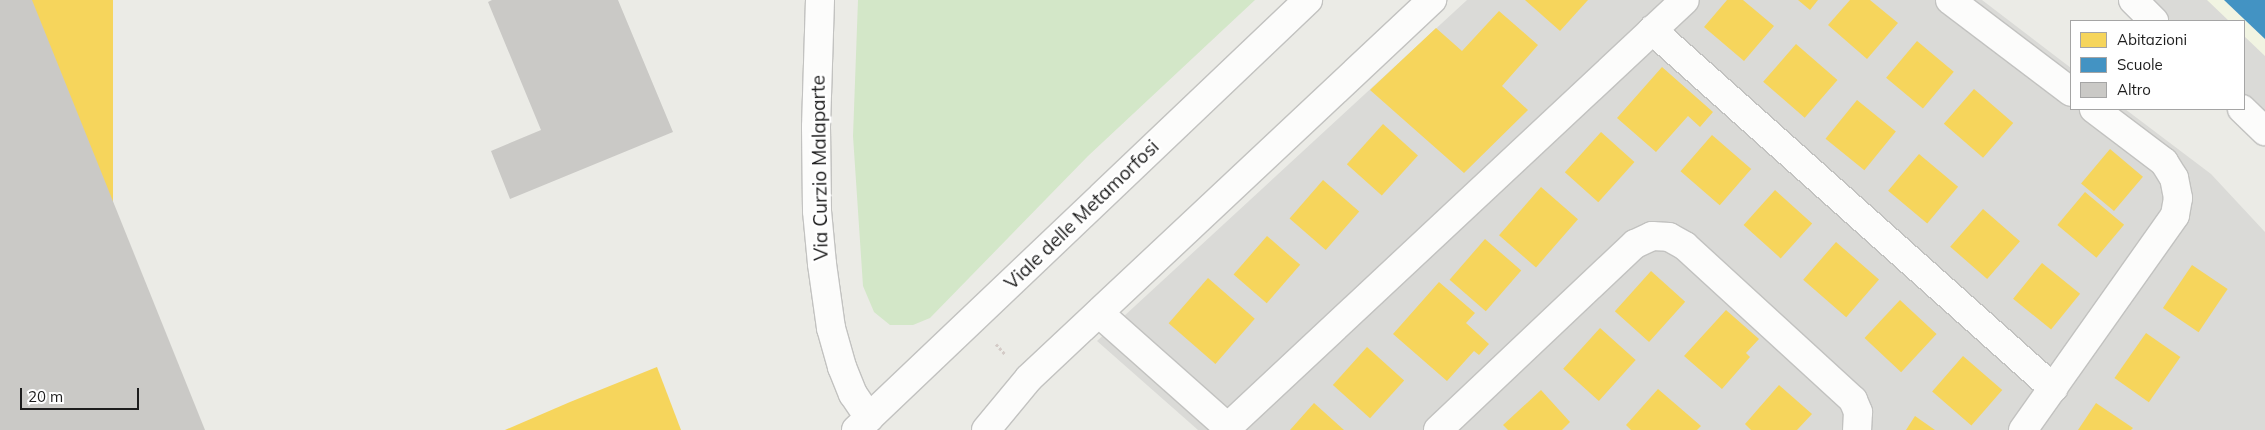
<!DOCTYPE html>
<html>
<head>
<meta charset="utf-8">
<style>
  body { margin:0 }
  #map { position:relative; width:2265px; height:430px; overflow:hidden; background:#ebebe6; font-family:Mulish,sans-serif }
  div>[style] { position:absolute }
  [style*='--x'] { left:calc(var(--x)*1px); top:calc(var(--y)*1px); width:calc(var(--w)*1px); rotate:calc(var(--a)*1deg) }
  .residential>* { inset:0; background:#dadad7 }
  .education>* { inset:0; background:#f1f4e2 }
  .grass>* { inset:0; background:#d3e7c8 }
  .homes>* { inset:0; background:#f6d55c; transform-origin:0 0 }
  .schools>* { inset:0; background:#4393c3 }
  .building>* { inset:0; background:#cac9c6 }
  .path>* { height:3px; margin-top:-1.5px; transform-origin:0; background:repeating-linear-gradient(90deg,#d4cbc7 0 2.5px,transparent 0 5px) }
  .roads { filter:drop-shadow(1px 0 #c2c2c0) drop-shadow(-1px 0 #c2c2c0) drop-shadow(0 1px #c2c2c0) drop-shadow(0 -1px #c2c2c0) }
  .minor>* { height:28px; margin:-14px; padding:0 14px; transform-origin:14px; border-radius:14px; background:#fcfcfb }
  span { translate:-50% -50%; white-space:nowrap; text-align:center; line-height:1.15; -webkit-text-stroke:5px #fff; paint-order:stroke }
  .street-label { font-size:19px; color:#1d1d1d }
  .legend { position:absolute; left:2070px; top:20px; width:175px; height:90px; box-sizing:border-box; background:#fff; border:1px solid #a5a5a5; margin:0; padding:6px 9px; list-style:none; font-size:15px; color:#1d1d1d }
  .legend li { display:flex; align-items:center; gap:10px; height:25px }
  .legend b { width:25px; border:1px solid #a5a5a5 }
  .scale { position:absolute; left:20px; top:388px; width:119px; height:22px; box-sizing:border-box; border:2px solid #1d1d1d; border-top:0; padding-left:6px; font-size:15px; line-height:18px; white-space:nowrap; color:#1d1d1d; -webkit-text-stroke:4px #fff; paint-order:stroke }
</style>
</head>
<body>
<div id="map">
  <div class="residential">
    <i style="clip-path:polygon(1467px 0,1982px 0,2071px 68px,2071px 109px,2125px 109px,2211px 174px,2265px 232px,2265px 430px,1198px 430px,1097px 341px)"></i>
    <i style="clip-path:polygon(2149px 0,2265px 0,2265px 115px,2244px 93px,2244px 21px,2171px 21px)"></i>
  </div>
  <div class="education">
    <i style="clip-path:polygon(2207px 0,2265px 0,2265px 56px,2244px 36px,2244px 21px,2229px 21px)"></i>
  </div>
  <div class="grass">
    <i style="clip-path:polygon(858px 0,1255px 0,1088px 156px,930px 318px,913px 325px,890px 325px,874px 312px,863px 286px,853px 136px)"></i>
  </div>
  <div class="homes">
    <i style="left:32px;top:0;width:81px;height:463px"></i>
    <i style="clip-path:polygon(1525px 0,1588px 0,1560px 31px)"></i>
    <i style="clip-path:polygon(1727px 0,1743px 0,1774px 26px,1744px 61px,1704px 27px)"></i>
    <i style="clip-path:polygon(1798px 0,1818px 0,1810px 10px)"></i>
    <i style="clip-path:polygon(1850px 0,1870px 0,1898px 23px,1867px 59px,1828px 25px)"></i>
    <i style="clip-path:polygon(1499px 11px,1538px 45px,1502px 86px,1528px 110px,1464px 173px,1370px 90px,1436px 28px,1462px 51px)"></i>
    <i style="left:1917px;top:41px;width:48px;height:48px;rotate:40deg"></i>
    <i style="left:1796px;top:44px;width:55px;height:50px;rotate:41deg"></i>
    <i style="clip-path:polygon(1662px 67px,1713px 112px,1700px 127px,1688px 116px,1656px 152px,1617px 118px)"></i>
    <i style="left:1974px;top:89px;width:52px;height:46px;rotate:41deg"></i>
    <i style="left:1857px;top:100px;width:50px;height:50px;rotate:39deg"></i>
    <i style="left:1383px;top:124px;width:47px;height:54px;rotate:42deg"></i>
    <i style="left:1601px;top:132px;width:45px;height:54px;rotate:42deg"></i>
    <i style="left:1712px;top:135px;width:52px;height:48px;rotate:41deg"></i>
    <i style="left:2110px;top:149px;width:43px;height:45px;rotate:40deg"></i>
    <i style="left:1919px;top:154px;width:51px;height:48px;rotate:40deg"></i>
    <i style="left:1323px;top:180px;width:48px;height:51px;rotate:41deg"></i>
    <i style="left:1541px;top:187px;width:49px;height:64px;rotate:41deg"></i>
    <i style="left:1775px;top:190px;width:50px;height:47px;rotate:42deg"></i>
    <i style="left:2085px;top:192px;width:51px;height:43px;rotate:40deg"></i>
    <i style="left:1983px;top:209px;width:49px;height:50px;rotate:41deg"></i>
    <i style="left:1267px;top:236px;width:44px;height:51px;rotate:41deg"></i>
    <i style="left:1485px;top:239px;width:48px;height:54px;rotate:41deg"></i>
    <i style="left:1836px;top:242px;width:57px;height:50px;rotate:41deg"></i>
    <i style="left:2042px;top:263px;width:49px;height:46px;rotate:39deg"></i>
    <i style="left:2192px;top:265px;width:43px;height:52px;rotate:34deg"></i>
    <i style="left:1651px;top:271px;width:46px;height:54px;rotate:42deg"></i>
    <i style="left:1208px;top:278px;width:62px;height:60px;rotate:41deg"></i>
    <i style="clip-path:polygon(1439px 282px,1475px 313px,1466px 323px,1489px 344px,1479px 355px,1474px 351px,1447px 381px,1393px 334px)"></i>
    <i style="left:1900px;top:300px;width:50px;height:52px;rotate:43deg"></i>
    <i style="clip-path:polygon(1726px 310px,1759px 339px,1746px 353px,1750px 357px,1722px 389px,1684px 356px)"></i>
    <i style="left:1600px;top:328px;width:48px;height:55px;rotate:42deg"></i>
    <i style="left:2146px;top:333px;width:42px;height:55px;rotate:35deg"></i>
    <i style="left:1367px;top:347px;width:50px;height:51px;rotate:42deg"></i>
    <i style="left:1963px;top:356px;width:52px;height:47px;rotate:41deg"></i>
    <i style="clip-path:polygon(657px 367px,681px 430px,505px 430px,570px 402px)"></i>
    <i style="clip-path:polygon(1779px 385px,1812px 414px,1797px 430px,1751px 430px,1745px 424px)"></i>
    <i style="clip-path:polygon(1658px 389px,1701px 426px,1697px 430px,1631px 430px,1626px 425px)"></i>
    <i style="clip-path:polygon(1541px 390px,1570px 422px,1562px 430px,1508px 430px,1503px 425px)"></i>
    <i style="clip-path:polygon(1314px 403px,1344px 430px,1290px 430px)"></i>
    <i style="clip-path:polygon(2096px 403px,2133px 428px,2131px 430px,2078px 430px)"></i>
    <i style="clip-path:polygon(1915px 416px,1935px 430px,1906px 430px)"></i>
  </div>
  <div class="schools">
    <i style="clip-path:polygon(2224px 0,2265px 0,2265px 39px)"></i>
  </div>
  <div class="building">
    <i style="clip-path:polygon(0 0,32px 0,205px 430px,0 430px)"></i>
    <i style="clip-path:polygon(492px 0,618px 0,673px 132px,510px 199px,491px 151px,541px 130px,488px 2px)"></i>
  </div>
  <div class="path">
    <i style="--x:996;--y:344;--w:13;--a:48"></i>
  </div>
  <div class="roads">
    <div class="minor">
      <i style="--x:820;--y:0;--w:127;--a:91.8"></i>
      <i style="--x:816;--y:127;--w:84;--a:89.3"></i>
      <i style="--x:817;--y:211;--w:53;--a:84.6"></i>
      <i style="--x:822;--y:264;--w:65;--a:82"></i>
      <i style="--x:831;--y:328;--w:41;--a:74.2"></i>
      <i style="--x:842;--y:367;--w:29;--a:68"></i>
      <i style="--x:853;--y:394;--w:29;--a:56"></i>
      <i style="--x:1950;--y:0;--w:152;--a:37.2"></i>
      <i style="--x:2133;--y:0;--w:30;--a:45"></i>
      <i style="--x:1652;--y:30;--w:538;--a:41.76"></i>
      <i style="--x:2242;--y:109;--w:32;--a:44"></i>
      <i style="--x:1099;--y:313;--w:176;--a:41.6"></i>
      <i style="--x:1228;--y:427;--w:625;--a:-43.06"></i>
      <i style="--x:856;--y:430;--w:624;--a:-43.57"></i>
      <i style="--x:986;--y:430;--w:67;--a:-50.4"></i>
      <i style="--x:1029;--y:378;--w:553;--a:-43.17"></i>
      <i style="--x:1438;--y:430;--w:271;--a:-43.4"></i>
      <i style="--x:1635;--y:244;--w:19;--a:-25"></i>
      <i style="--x:1652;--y:236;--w:17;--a:3"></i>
      <i style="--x:1669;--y:237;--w:18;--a:29"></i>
      <i style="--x:1685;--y:246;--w:228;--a:42.5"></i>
      <i style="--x:1853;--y:400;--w:13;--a:67"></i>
      <i style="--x:1858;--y:412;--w:18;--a:93"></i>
      <i style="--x:2023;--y:430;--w:263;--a:-54.7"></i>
      <i style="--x:2175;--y:215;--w:17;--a:-80"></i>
      <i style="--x:2178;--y:198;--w:20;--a:-101"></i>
      <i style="--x:2174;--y:178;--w:19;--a:-122"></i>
      <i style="--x:2164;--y:162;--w:88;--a:-142.9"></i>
    </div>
  </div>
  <div class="street-label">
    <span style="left:820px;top:168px;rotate:-91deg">Via Curzio Malaparte</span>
    <span style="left:1082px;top:215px;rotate:-44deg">Viale delle Metamorfosi</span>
  </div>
  <ul class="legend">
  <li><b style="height:14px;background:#f6d55c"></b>Abitazioni</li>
  <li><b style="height:14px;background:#4393c3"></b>Scuole</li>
  <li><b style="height:14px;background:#cac9c6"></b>Altro</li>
  </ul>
  <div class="scale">20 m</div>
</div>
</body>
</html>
